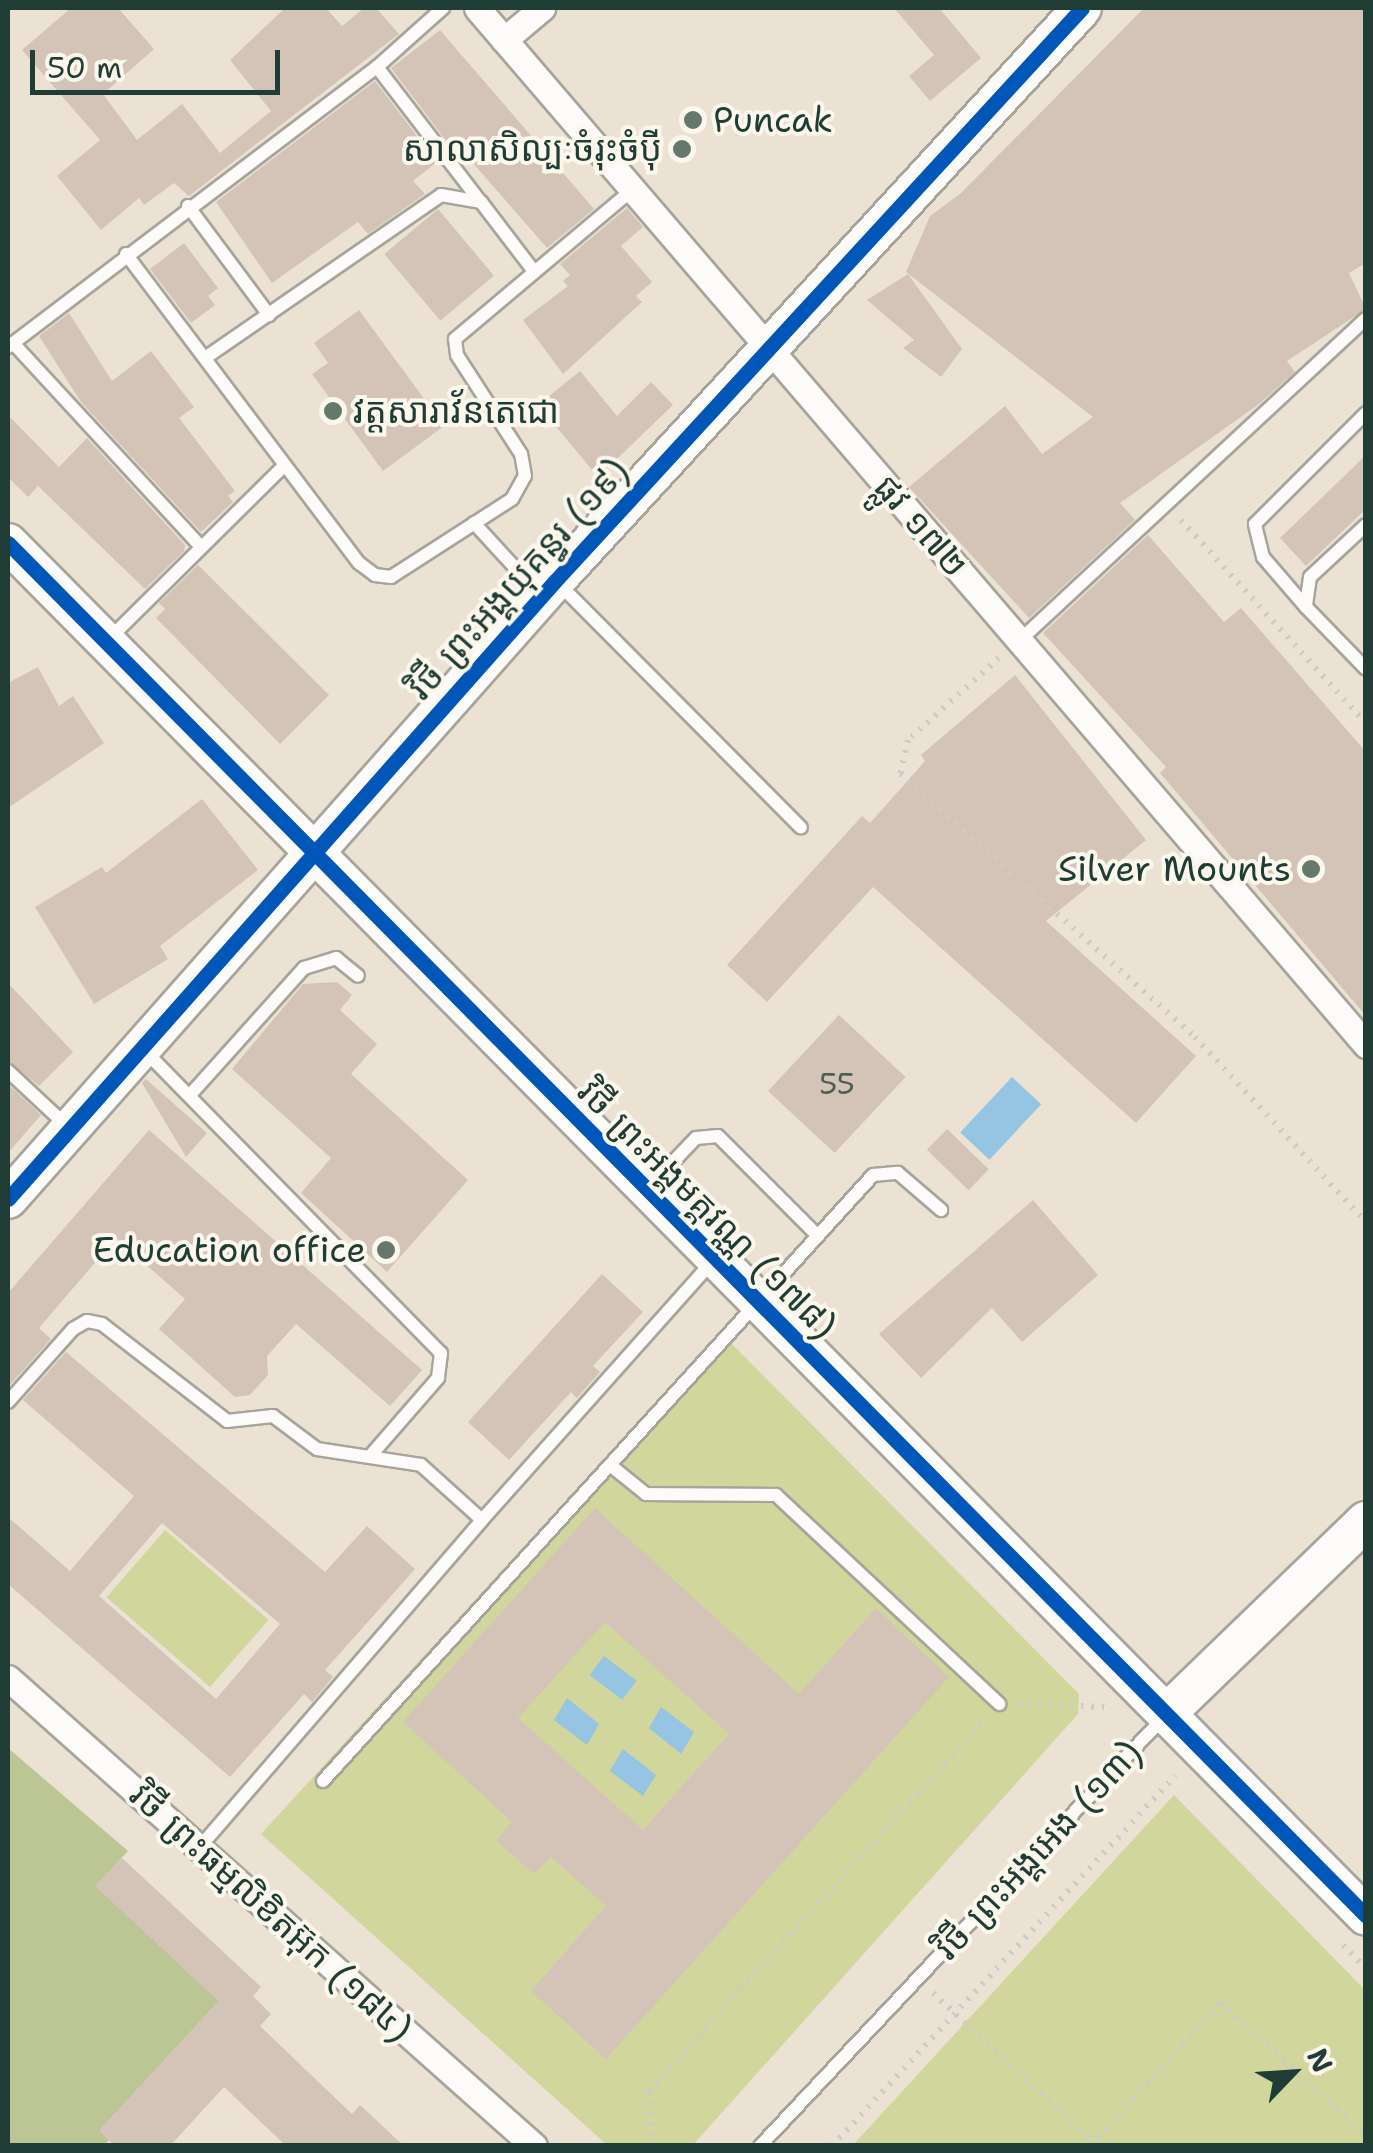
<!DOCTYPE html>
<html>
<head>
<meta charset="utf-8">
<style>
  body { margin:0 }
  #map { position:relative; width:1373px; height:2153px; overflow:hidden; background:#ebe2d4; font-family:"Shantell Sans","Noto Sans Khmer",sans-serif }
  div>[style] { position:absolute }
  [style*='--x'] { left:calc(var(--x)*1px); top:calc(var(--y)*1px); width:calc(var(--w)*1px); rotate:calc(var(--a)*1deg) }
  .green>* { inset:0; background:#d1d69c; transform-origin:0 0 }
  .forest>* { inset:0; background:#bcc695 }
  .water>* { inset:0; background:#96c5e3; transform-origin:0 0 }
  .building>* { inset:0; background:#d4c4b7; transform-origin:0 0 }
  .path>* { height:6px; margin-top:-3px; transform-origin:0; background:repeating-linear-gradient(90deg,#cbcbc7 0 2.5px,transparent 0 10.5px) }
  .roads { filter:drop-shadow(2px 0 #a6a59c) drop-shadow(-2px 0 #a6a59c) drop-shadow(0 2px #a6a59c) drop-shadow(0 -2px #a6a59c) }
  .lane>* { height:12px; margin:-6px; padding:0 6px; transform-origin:6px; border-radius:6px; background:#fcfbf9 }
  .street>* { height:25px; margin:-12.5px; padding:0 12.5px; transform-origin:12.5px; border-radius:12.5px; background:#fcfbf9 }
  .secondary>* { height:38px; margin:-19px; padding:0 19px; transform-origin:19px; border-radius:19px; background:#fcfbf9 }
  .cycleway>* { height:15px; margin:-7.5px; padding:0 7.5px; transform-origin:7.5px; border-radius:7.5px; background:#0057b8 }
  .dots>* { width:28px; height:28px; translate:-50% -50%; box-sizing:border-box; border:5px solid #fbf7ec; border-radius:50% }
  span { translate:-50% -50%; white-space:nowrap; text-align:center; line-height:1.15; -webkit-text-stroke:8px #fbf7ec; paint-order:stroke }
  .number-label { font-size:30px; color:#4c5f55 }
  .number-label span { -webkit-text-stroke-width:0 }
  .poi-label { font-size:35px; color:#1f3d34 }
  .left { translate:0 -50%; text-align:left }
  .right { translate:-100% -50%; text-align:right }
  .street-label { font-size:35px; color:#1f3d34 }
  .frame { position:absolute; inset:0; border:10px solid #1f3d34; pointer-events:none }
  .north { position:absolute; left:1243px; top:2023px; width:100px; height:100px; -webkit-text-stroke:8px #fbf7ec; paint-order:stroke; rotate:65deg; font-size:28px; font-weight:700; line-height:40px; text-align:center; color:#1f3d34 }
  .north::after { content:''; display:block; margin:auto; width:35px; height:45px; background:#1f3d34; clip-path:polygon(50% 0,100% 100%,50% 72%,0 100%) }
  .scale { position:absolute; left:30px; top:50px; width:250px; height:45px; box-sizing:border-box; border:5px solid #1f3d34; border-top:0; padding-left:12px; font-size:30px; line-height:35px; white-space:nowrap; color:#1f3d34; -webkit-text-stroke:8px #fbf7ec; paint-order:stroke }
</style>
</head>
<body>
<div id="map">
  <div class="green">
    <i style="clip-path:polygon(720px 1332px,1079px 1694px,1078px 1714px,693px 2145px,607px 2145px,261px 1834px)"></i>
    <i style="left:165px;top:1530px;width:137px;height:89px;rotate:41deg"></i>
    <i style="clip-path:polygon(1174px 1795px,1365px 1990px,1365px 2145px,853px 2145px)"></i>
  </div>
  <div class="forest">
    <i style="clip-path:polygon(8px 1748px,128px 1851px,96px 1886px,219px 2001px,100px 2130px,109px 2140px,104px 2145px,8px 2145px)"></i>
  </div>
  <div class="water">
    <i style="left:1012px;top:1077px;width:40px;height:76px;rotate:43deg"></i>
    <i style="left:604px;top:1656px;width:41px;height:24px;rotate:37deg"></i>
    <i style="clip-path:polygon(567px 1698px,599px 1724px,587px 1745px,554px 1720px)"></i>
    <i style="clip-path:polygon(661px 1707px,694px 1732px,681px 1754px,649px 1728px)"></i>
    <i style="clip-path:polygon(623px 1749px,656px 1775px,643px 1796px,610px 1771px)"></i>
  </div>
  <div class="building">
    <i style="clip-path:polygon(71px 8px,118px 8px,154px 49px,103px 94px,137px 140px,182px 104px,220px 153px,271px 111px,230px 60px,285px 8px,326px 8px,342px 26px,364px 8px,376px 8px,399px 34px,189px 196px,174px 183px,144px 205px,139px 198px,101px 230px,57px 176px,100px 140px,22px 50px)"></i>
    <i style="clip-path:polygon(894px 8px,939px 8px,981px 58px,930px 101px,909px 76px,934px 55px)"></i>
    <i style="clip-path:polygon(1144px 8px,1366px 8px,1366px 263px,1349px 273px,1366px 309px,1287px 361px,1295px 372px,1259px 404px,1120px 503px,1135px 520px,1029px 618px,909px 487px,1005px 406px,1042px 454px,1093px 417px,906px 272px,930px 216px,960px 194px)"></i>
    <i style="clip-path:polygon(440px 30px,594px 209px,547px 248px,458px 146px,453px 150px,391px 68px)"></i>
    <i style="clip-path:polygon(375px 81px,437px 162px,413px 181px,425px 194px,368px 234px,358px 222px,272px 283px,216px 202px)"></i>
    <i style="clip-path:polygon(627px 208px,643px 227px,621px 246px,652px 282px,636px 296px,642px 302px,563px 374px,523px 320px,568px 286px,563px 281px,570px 275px,560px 264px)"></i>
    <i style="left:438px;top:209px;width:87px;height:70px;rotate:50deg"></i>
    <i style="clip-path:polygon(184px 243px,218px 288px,208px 296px,215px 305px,191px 323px,150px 269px)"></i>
    <i style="clip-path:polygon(908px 274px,962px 349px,941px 377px,903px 348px,914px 340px,867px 300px)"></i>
    <i style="clip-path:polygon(359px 310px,444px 426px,383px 471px,312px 374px,328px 363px,314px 343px)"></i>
    <i style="clip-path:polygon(69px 313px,112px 381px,151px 351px,194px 407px,179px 418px,235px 491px,228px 496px,233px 502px,201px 532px,81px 402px,39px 336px)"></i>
    <i style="clip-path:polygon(580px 371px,617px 416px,651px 382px,673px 405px,598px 477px,538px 405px)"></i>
    <i style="clip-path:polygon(8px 415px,59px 467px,87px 438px,185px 545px,184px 551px,145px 589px,38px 486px,28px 497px,8px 477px)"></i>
    <i style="clip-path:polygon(1366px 455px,1366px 509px,1306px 566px,1280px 538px)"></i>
    <i style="clip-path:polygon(1148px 535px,1224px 622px,1241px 608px,1366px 752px,1366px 1016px,1160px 773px,1166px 767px,1043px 633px)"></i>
    <i style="clip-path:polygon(198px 565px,329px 695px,280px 744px,156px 618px,165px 609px,159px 603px)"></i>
    <i style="clip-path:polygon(38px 667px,59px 706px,73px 696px,104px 743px,8px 808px,8px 683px)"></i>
    <i style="clip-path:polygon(1015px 675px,1146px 840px,1046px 921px,1196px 1056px,1136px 1123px,873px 887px,767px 1002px,727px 965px,862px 816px,870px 823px,925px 761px,921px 755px)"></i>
    <i style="clip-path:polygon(202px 799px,258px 870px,160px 946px,168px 959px,94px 1004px,35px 907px,102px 867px,106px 873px)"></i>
    <i style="clip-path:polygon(337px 982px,352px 995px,340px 1010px,377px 1044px,351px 1074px,468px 1180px,387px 1272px,301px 1193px,331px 1158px,232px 1069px,303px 984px)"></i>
    <i style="clip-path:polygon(8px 983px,73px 1052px,39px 1086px,8px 1061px)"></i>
    <i style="left:839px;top:1015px;width:91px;height:104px;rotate:43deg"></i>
    <i style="clip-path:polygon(146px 1079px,207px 1133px,186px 1157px,142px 1083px)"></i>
    <i style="clip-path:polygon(8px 1084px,41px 1115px,8px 1153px)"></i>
    <i style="left:947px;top:1129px;width:58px;height:29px;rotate:44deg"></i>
    <i style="clip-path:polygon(149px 1130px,422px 1370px,390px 1406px,296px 1324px,267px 1356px,268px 1375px,250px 1395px,235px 1397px,159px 1329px,185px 1299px,116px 1238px,39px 1328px,51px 1339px,8px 1387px,8px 1293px)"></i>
    <i style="clip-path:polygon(1033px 1200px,1098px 1275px,1022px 1342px,992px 1308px,921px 1378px,879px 1334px)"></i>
    <i style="clip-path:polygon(602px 1274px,643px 1312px,593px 1366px,600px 1372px,577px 1398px,571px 1392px,509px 1460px,468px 1422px)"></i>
    <i style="clip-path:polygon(evenodd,66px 1352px,325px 1572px,367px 1526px,415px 1569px,325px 1670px,333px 1677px,312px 1702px,304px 1694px,230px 1777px,8px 1584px,8px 1517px,70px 1571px,134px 1496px,23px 1400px,66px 1352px,162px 1523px,280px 1624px,216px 1699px,99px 1596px,162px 1523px)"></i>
    <i style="clip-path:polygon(evenodd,595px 1508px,799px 1694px,876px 1608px,949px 1677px,606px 2059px,531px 1991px,606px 1906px,551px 1857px,534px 1874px,496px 1840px,512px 1822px,403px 1722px,595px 1508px,605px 1622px,729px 1734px,643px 1830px,518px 1718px,605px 1622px)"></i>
    <i style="clip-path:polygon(122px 1858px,261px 1987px,253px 1996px,271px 2014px,260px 2026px,352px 2114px,360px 2105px,404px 2146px,286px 2146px,224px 2087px,170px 2146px,115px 2146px,99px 2131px,219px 2001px,95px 1886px)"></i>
  </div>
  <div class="path">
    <i style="--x:1181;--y:520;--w:275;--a:47.7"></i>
    <i style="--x:999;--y:658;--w:122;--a:138"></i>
    <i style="--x:908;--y:740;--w:35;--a:103"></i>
    <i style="--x:900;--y:774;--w:395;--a:41.7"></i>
    <i style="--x:1195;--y:1037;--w:252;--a:47.3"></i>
    <i style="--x:1018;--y:1704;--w:93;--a:1.8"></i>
    <i style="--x:1343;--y:1945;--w:33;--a:45"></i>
    <i style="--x:933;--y:1993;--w:224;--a:43"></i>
    <i style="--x:652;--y:2146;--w:55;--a:-93.1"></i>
    <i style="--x:649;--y:2091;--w:504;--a:-47.89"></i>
    <i style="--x:832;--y:2146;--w:505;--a:-47.17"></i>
    <i style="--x:1091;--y:2146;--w:194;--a:-47.9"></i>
    <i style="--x:1221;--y:2002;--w:197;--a:42.7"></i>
    <i style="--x:1361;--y:2146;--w:7;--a:-45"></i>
  </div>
  <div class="roads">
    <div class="lane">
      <i style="--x:377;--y:67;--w:168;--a:52.5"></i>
      <i style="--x:188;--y:206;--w:136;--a:53.4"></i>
      <i style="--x:126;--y:254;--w:387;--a:53"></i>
      <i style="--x:359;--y:563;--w:20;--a:37"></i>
      <i style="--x:375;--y:575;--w:16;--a:7"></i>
      <i style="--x:391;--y:577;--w:144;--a:-32.8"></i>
      <i style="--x:512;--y:499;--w:26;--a:-61"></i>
      <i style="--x:525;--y:476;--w:22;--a:-100"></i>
      <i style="--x:521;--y:454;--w:118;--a:-122.9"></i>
      <i style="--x:457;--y:355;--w:16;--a:-97"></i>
      <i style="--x:455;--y:339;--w:231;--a:-40.1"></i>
      <i style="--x:13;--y:343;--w:277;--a:47.3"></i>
      <i style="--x:8;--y:347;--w:463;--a:-37.2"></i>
      <i style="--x:377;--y:67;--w:89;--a:-41.8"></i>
      <i style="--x:205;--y:358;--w:287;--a:-34.6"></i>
      <i style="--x:441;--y:195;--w:41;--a:9.9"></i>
      <i style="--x:481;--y:202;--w:86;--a:52.6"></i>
      <i style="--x:474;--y:523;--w:98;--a:47.5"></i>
      <i style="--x:1366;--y:525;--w:76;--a:137.1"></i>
      <i style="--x:1310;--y:577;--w:30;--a:98"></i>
      <i style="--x:1306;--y:607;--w:86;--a:45.9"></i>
      <i style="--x:557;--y:582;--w:346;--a:45.2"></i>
      <i style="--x:1306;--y:607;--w:66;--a:-130.7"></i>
      <i style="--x:1263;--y:557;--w:34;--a:-104"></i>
      <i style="--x:1255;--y:524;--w:157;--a:-45"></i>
      <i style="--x:109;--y:639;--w:247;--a:-44.7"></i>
      <i style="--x:1019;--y:641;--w:473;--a:-42.9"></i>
      <i style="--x:143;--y:1049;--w:426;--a:45.6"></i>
      <i style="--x:441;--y:1353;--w:25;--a:97"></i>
      <i style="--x:438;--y:1378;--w:102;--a:131"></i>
      <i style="--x:8;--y:1071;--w:82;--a:43"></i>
      <i style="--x:190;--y:1095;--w:171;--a:-48.1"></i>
      <i style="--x:304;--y:968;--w:34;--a:-17"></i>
      <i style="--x:336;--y:958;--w:28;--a:39"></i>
      <i style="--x:649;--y:1187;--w:68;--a:-46.2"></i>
      <i style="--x:696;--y:1138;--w:22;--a:-5"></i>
      <i style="--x:718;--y:1136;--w:141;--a:45"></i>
      <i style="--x:8;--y:1402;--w:98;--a:-48.3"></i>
      <i style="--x:73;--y:1329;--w:16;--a:-30"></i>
      <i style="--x:87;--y:1321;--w:15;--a:11"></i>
      <i style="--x:102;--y:1324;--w:158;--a:37.8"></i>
      <i style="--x:227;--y:1421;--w:46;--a:-6.2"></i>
      <i style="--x:273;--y:1416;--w:55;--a:36.9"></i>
      <i style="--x:317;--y:1449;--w:105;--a:8.7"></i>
      <i style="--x:421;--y:1465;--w:82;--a:42"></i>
      <i style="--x:482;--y:1520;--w:347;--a:-48.3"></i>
      <i style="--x:610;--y:1465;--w:46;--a:38.9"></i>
      <i style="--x:646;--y:1494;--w:130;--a:0.4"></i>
      <i style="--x:776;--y:1495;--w:306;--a:43.1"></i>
      <i style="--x:323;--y:1781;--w:818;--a:-47.77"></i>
      <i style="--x:873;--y:1175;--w:25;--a:-5"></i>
      <i style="--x:898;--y:1173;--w:57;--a:40.7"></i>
      <i style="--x:199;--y:1848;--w:433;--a:-49.2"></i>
      <i style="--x:760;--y:2146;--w:588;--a:-46.72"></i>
    </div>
    <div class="street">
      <i style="--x:477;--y:8;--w:1366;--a:49.39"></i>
      <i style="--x:504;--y:40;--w:50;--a:-40.1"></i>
      <i style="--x:8;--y:1678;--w:704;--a:41.66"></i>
    </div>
    <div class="secondary">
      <i style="--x:8;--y:543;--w:1931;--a:45.31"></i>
      <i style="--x:8;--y:1199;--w:825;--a:-48.49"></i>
      <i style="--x:555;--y:581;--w:778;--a:-47.39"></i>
      <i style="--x:1168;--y:1712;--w:275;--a:-44"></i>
    </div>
  </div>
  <div class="cycleway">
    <i style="--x:8;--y:543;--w:1931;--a:45.31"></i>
    <i style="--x:8;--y:1199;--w:825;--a:-48.49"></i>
    <i style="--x:555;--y:581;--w:778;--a:-47.39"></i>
  </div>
  <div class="dots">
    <i style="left:693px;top:120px;background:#66776c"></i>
    <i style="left:682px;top:149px;background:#66776c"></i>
    <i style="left:333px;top:411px;background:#66776c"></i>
    <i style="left:1311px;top:869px;background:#66776c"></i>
    <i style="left:386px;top:1250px;background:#66776c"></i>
  </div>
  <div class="number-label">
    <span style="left:837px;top:1084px">55</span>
  </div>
  <div class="poi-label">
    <span class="left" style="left:713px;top:120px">Puncak</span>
    <span class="right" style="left:662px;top:149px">សាលាសិល្បៈចំរុះចំប៉ី</span>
    <span class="left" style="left:353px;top:411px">វត្តសារាវ័នតេជោ</span>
    <span class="right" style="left:1291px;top:869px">Silver Mounts</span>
    <span class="right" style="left:366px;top:1250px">Education office</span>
  </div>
  <div class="street-label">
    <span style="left:921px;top:526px;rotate:49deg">ផ្លូវ ១៧២</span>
    <span style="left:518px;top:579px;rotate:-48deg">វិថី ព្រះអង្គយុគន្ធរ (១៩)</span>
    <span style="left:707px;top:1209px;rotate:45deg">វិថី ព្រះអង្គមគ្គវណ្ណ (១៧៨)</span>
    <span style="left:1038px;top:1850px;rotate:-47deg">វិថី ព្រះអង្គអេង (១៣)</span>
    <span style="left:271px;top:1912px;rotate:42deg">វិថី ព្រះធម្មលិខិតអ៊ុក (១៨៤)</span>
  </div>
  <div class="frame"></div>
  <div class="north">N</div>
  <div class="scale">50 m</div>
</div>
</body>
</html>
